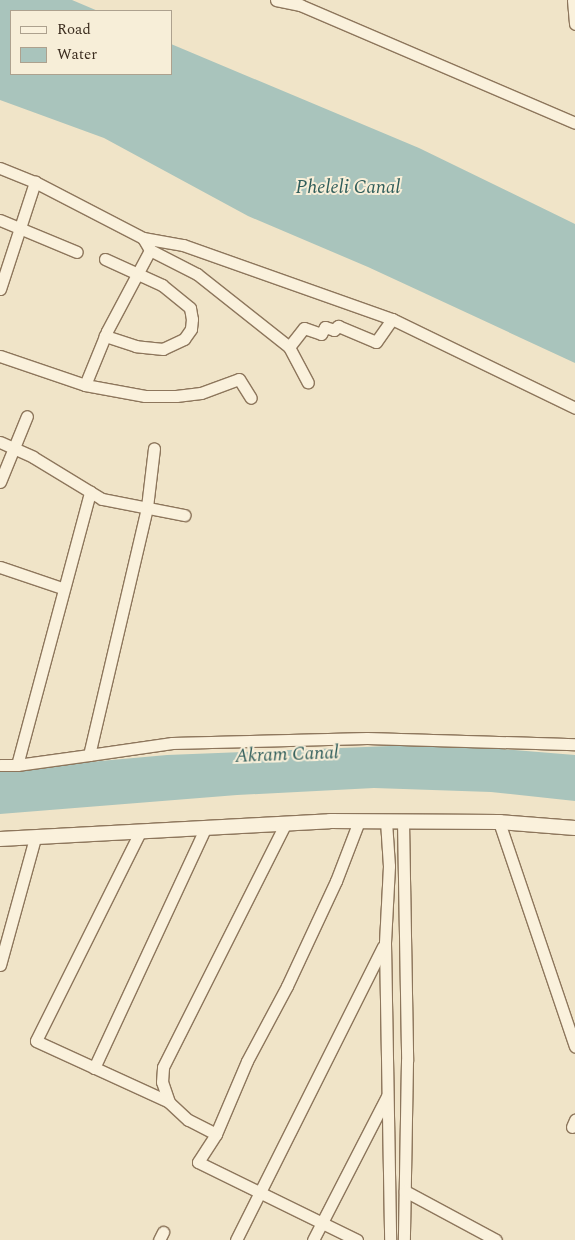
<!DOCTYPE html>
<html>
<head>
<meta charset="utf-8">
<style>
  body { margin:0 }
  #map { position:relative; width:575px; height:1240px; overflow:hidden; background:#f0e4c8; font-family:Spectral,serif }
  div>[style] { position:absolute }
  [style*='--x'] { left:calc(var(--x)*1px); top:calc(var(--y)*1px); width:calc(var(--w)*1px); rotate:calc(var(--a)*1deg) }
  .water>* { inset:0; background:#a9c4bc }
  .roads { filter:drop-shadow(1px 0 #8d765c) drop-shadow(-1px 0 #8d765c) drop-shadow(0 1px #8d765c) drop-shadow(0 -1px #8d765c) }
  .minor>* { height:11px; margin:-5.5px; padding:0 5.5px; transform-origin:5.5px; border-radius:5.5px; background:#faf1dc }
  .tertiary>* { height:14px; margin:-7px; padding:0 7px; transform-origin:7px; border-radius:7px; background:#faf1dc }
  span { translate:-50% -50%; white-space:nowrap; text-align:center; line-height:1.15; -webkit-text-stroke:4px #f7eed8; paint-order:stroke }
  .water-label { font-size:19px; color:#2f5d5a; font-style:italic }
  .legend { position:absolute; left:10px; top:10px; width:162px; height:65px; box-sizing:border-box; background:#f7eed8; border:1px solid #ada18e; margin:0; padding:6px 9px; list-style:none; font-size:15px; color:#3d2e20 }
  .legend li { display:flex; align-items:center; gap:10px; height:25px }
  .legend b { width:25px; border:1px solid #ada18e }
</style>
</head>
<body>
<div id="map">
  <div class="water">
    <i style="clip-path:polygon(0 0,72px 0,98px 11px,11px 11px,11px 74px,171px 74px,171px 44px,419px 148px,575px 224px,575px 363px,368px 267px,248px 216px,104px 138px,0 100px)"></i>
    <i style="clip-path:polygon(440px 744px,575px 755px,575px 801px,491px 792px,374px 788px,237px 795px,0 814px,0 770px,167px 755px)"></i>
  </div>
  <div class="roads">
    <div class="minor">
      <i style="--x:276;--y:0;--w:25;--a:12"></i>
      <i style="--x:300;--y:5;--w:299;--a:23.2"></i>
      <i style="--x:573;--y:0;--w:24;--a:85"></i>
      <i style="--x:0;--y:168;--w:38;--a:22"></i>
      <i style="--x:35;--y:182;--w:122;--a:27.4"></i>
      <i style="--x:143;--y:238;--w:14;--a:60"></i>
      <i style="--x:150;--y:250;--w:53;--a:27.1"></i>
      <i style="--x:197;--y:274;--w:117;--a:38.4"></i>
      <i style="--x:289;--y:347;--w:40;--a:62"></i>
      <i style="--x:0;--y:220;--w:83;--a:22.6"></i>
      <i style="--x:143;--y:238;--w:41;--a:9.9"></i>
      <i style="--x:183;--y:245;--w:222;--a:19.5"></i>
      <i style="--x:392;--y:319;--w:203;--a:25.9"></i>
      <i style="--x:105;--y:259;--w:63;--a:24.5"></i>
      <i style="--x:162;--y:285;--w:36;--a:39"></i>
      <i style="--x:190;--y:308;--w:11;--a:80"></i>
      <i style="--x:192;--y:319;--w:10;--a:96"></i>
      <i style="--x:191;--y:329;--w:12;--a:125"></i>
      <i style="--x:184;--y:339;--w:23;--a:155"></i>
      <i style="--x:163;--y:349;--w:27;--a:-174"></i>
      <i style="--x:136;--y:346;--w:33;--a:-162"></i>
      <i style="--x:0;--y:289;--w:113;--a:-71.9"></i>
      <i style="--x:289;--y:347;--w:24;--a:-52"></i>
      <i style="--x:304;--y:328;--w:18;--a:19"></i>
      <i style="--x:321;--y:334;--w:8;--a:-60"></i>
      <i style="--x:325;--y:327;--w:9;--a:18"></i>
      <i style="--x:334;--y:330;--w:6;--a:-45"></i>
      <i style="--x:338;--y:326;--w:41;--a:22.8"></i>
      <i style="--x:376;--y:342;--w:28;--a:-55"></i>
      <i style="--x:0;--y:356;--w:90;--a:18.8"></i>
      <i style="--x:85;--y:385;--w:58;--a:-67.8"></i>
      <i style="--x:107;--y:331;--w:92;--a:-62"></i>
      <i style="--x:85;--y:385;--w:61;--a:10.4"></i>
      <i style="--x:145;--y:396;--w:31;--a:0"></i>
      <i style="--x:176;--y:396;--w:25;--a:-7"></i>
      <i style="--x:201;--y:393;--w:40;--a:-20.2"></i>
      <i style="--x:239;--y:379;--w:22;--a:58"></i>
      <i style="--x:0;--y:442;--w:36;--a:24"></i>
      <i style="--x:33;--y:457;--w:81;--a:31.3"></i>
      <i style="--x:102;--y:499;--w:84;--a:11"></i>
      <i style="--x:0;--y:482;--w:71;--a:-67.8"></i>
      <i style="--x:0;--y:567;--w:65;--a:18.7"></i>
      <i style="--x:89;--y:755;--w:84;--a:-8.2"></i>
      <i style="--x:172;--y:743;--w:195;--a:-1.5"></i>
      <i style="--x:367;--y:738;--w:208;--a:1.7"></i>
      <i style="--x:0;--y:765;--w:17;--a:0"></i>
      <i style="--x:17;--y:765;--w:283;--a:-75"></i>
      <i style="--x:17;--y:765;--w:73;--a:-7.9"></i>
      <i style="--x:89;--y:755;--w:255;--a:-76.8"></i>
      <i style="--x:147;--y:507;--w:59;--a:-83.2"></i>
      <i style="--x:386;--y:821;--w:45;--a:86.2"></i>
      <i style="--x:389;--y:866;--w:77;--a:93"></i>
      <i style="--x:385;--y:943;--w:297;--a:89"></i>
      <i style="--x:403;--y:821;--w:240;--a:89"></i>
      <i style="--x:407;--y:1061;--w:179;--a:91"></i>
      <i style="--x:499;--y:822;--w:237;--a:71.3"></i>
      <i style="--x:140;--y:832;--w:233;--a:116.5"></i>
      <i style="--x:36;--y:1041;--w:146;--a:24.6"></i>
      <i style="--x:0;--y:965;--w:132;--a:-74.6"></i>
      <i style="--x:94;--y:1068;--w:264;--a:-65.1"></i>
      <i style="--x:572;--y:1127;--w:8;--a:-67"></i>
      <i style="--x:216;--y:1134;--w:31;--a:-153"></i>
      <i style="--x:188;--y:1120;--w:26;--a:-137"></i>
      <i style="--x:169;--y:1102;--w:21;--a:-109"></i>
      <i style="--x:162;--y:1082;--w:15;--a:-86"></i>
      <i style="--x:163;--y:1067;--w:274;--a:-63.3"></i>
      <i style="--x:405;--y:1191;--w:103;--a:28.3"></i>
      <i style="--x:159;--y:1240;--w:9;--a:-63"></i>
      <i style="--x:236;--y:1240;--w:328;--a:-63.4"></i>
      <i style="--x:313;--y:1240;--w:162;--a:-62.8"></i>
      <i style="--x:357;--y:1240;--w:177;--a:-153.9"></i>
      <i style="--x:198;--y:1162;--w:33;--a:-57"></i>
      <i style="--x:216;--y:1134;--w:79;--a:-67"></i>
      <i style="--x:247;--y:1061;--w:85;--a:-61.9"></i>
      <i style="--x:287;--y:986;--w:116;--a:-65"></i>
      <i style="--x:336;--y:881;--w:64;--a:-69"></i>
    </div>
    <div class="tertiary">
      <i style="--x:0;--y:839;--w:330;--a:-3.1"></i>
      <i style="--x:330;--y:821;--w:169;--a:0.3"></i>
      <i style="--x:499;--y:822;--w:76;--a:4.5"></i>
    </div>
  </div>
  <div class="water-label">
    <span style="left:348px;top:188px">Pheleli Canal</span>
    <span style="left:287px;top:755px;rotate:-2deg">Akram Canal</span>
  </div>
  <ul class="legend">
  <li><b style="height:6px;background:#faf1dc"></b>Road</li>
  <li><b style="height:14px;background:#a9c4bc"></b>Water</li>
  </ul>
</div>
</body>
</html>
